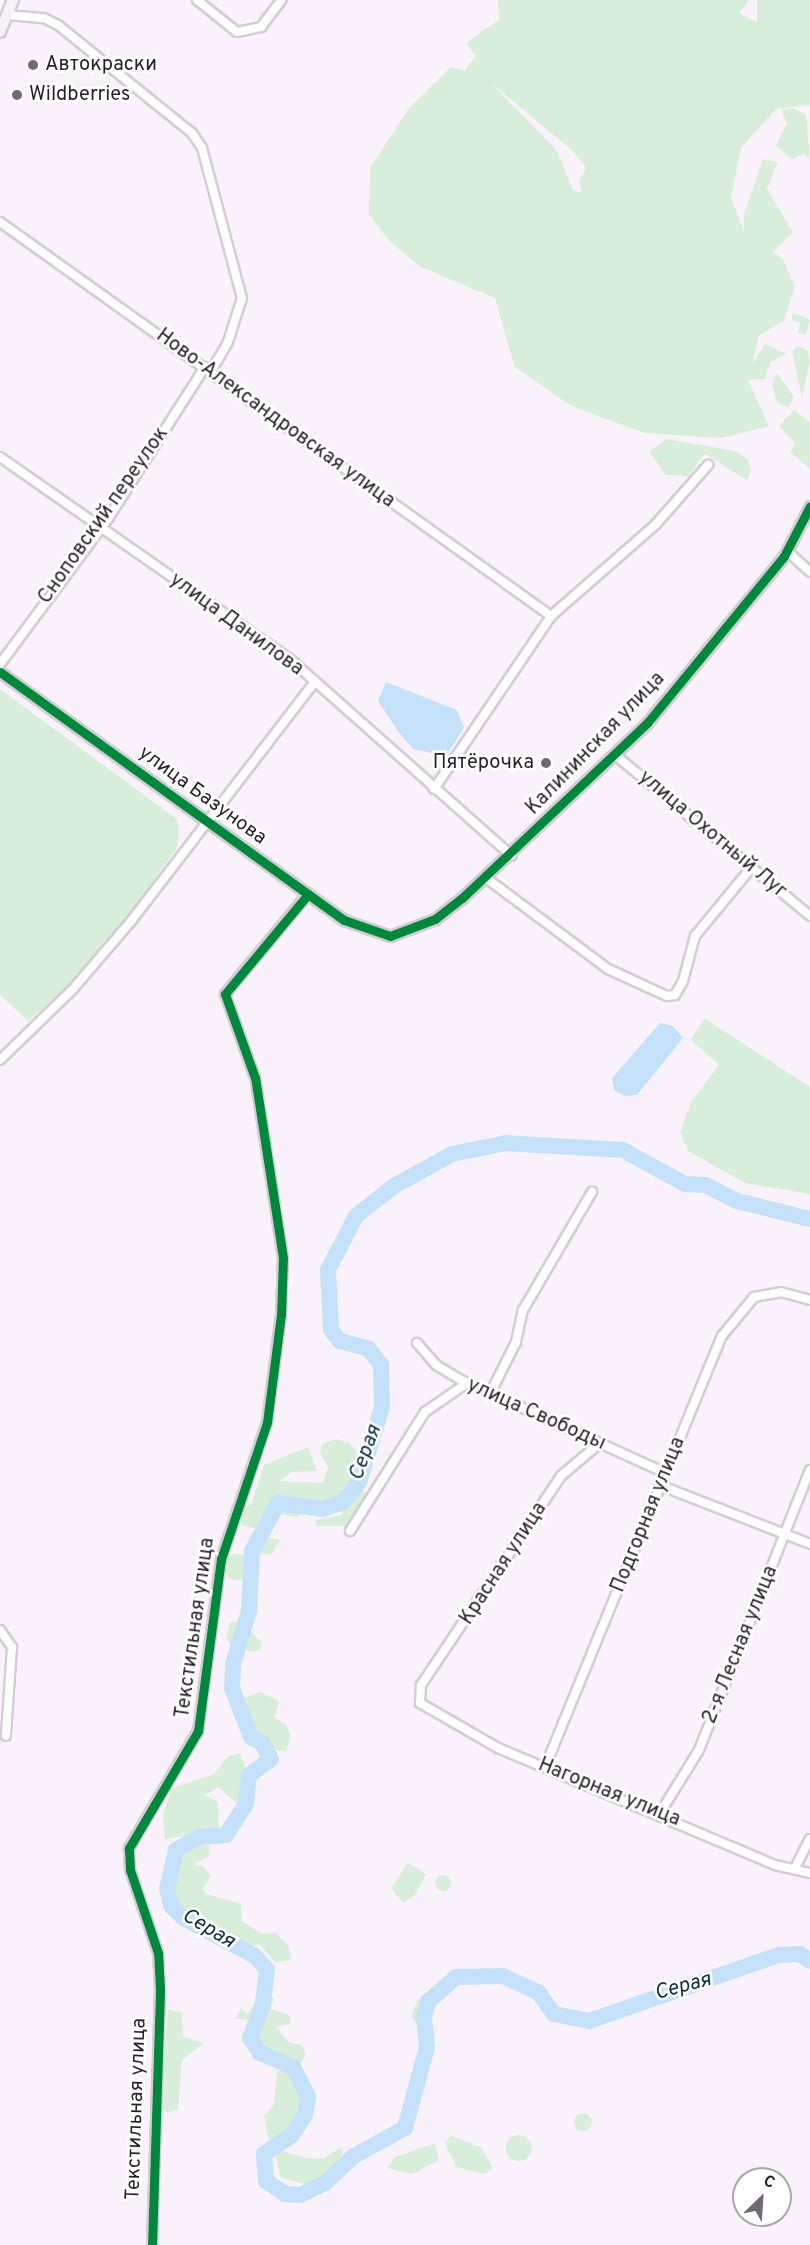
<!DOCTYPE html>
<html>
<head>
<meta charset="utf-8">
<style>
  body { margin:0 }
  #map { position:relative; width:810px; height:2245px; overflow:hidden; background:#f9f2fa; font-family:Overpass,sans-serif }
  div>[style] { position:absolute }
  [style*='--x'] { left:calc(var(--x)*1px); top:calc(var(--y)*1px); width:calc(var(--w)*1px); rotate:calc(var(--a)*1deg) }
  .green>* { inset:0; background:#d9eeda }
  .round { border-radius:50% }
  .water>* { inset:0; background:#c5e1f9 }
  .river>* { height:16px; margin:-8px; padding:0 8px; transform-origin:8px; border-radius:8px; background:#c5e1f9 }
  .roads { filter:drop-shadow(2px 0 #d4cdd5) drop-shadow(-2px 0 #d4cdd5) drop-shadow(0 2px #d4cdd5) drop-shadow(0 -2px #d4cdd5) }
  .minor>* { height:8px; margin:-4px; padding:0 4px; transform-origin:4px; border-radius:4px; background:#fefdfe }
  .tertiary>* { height:9px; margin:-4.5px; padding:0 4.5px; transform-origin:4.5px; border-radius:4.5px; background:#fefdfe }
  .secondary>* { height:10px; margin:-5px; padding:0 5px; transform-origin:5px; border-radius:5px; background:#f6f2f3 }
  .cycleway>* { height:9px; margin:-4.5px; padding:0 4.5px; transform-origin:4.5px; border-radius:4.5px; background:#00873e }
  .dots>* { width:16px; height:16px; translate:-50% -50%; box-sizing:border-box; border:3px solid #fff; border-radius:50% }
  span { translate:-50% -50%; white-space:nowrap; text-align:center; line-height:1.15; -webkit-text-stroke:5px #fff; paint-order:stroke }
  .poi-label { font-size:20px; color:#271f28 }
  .left { translate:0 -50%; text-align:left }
  .right { translate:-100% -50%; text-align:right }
  .street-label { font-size:20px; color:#271f28 }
  .water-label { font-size:21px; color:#0c2d41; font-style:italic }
  .north { position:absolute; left:732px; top:2167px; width:60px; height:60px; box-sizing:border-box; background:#fff; border:2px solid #a9a5a9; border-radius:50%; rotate:25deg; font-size:16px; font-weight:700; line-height:24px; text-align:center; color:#271f28 }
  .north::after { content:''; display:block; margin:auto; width:21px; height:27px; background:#706972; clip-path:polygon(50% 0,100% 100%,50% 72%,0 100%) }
</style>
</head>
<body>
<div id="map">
  <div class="green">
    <i style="clip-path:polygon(evenodd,498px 0,749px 0,739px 13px,757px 22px,757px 0,810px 0,810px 105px,776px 109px,741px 148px,731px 198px,744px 231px,744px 214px,763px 159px,778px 162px,767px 189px,793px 232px,773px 252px,783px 259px,795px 287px,784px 320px,759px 336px,752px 364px,765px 344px,787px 354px,770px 362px,765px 379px,748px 380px,769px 426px,722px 438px,644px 433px,571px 406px,514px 366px,495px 298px,421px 267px,389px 241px,369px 214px,370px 168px,409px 108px,451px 67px,464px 71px,476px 56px,467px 44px,471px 39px,499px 20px,498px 0,490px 82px,575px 153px,586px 168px,579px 182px,582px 193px,573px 190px,557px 151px,490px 82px)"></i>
    <i style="clip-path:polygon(793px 108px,806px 115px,810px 160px,804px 153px,792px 160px,776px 145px,787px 123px,781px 110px)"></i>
    <i style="clip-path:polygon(792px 312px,810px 320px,806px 335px,798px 333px,800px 323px,792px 320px)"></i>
    <i style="clip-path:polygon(798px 346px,807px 350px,810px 362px,802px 397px,792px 352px)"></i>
    <i style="clip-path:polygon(777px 373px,794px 397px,788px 408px,777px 402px,772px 385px)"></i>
    <i style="clip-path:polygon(794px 410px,810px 422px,810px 469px,790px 452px,795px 443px,779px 426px)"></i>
    <i style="clip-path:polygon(666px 439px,735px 451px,748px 460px,751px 471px,747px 480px,705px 454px,688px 476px,666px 475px,649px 452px)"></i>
    <i style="clip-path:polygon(0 689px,178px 820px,178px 846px,122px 925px,80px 976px,28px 1021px,0 995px)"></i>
    <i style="clip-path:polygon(704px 1018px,810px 1087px,810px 1194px,745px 1183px,688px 1151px,680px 1133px,691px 1102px,719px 1065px,691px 1040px)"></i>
    <i style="clip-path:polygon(336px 1439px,349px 1443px,365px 1462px,366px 1474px,356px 1488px,340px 1488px,348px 1493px,345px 1503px,316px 1504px,297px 1517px,274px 1513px,261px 1518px,258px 1529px,241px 1525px,238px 1511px,251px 1504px,264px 1465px,308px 1447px,317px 1471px,292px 1472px,280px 1481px,323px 1483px,328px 1467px,320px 1453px,322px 1444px)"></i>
    <i style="clip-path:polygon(360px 1489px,366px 1493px,349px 1526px,316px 1526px,316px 1520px,340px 1515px)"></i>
    <i style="clip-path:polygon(256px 1535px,280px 1540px,272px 1554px,250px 1555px)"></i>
    <i class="round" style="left:224px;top:1554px;width:26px;height:26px"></i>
    <i style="clip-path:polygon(230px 1622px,240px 1622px,262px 1642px,261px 1649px,253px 1652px,231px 1645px,226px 1639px)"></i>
    <i style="clip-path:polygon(260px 1692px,279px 1701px,274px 1718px,286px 1724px,291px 1736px,286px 1752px,268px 1748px,247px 1726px,240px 1700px)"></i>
    <i style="clip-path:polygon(240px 1753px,255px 1794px,253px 1806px,241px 1807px,218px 1787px,205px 1795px,218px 1802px,219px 1831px,165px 1839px,163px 1814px,172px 1788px,214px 1774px,229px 1756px)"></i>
    <i style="clip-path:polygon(195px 1841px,209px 1846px,210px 1855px,193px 1865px,203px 1866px,211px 1876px,203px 1889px,206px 1894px,241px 1904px,242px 1921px,262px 1934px,276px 1933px,290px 1948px,291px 1960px,275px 1962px,259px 1944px,239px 1953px,229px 1942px,216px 1944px,174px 1905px,170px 1893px,181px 1851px)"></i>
    <i style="clip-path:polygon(408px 1863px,426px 1874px,416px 1894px,403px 1903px,391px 1888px)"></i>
    <i class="round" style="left:435px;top:1875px;width:16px;height:16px"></i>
    <i style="clip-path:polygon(266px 1987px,274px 1999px,270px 2008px,290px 2016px,291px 2024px,276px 2027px,288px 2042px,301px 2045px,306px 2054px,301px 2063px,258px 2052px,257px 2020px,235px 2019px,241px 2008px,247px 2014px)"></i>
    <i style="clip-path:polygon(419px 1998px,432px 2029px,425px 2037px,411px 2015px)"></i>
    <i style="clip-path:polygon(168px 2009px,182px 2013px,183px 2037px,204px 2043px,182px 2060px,178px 2109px,167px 2113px,160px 2105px)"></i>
    <i style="clip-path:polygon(286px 2066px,304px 2091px,306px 2112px,295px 2131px,277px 2141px,268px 2139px,264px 2116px,274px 2105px,277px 2072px)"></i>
    <i class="round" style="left:574px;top:2113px;width:18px;height:18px"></i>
    <i style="clip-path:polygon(450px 2135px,482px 2148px,493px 2169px,484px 2174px,457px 2167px,445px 2144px)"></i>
    <i class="round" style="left:506px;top:2135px;width:26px;height:26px"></i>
    <i style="clip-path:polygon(435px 2143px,439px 2160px,412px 2174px,388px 2168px,395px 2157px)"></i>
    <i style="clip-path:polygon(273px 2148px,307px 2158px,323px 2159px,340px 2148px,343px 2153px,326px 2181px,312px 2186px,281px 2178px)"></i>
  </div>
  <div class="water">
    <i style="clip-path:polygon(386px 682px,457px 710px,464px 728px,446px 756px,413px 749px,400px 734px,378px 701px)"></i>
    <i style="clip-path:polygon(660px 1023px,673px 1026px,683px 1038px,637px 1095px,625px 1096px,614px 1090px,612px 1078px)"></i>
  </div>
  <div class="river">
    <i style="--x:810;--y:1219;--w:75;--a:-166.1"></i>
    <i style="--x:737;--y:1201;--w:36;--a:-153"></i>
    <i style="--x:705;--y:1185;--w:20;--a:-177"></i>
    <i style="--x:685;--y:1184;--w:71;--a:-151.3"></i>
    <i style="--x:623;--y:1150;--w:117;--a:-176.6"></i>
    <i style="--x:506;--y:1143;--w:55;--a:168.5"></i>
    <i style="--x:452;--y:1154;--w:66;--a:151.1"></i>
    <i style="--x:394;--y:1186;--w:48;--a:141.7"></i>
    <i style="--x:356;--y:1216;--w:61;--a:117.4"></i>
    <i style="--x:328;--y:1270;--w:60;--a:87.1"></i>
    <i style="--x:331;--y:1330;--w:14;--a:51"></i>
    <i style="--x:340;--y:1341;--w:30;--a:15"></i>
    <i style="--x:369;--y:1349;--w:20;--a:53"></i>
    <i style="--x:381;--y:1365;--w:42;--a:88.6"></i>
    <i style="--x:382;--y:1407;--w:78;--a:107"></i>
    <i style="--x:359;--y:1482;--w:26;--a:129"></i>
    <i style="--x:343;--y:1502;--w:21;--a:161"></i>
    <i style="--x:323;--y:1509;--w:45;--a:-172.4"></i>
    <i style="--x:278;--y:1503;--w:55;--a:118.4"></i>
    <i style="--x:252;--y:1551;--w:60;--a:92.9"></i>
    <i style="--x:249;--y:1611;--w:55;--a:106.8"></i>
    <i style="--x:233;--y:1664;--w:24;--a:92"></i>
    <i style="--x:232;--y:1688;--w:53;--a:68.8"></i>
    <i style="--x:251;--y:1737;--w:13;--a:29"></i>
    <i style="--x:262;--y:1743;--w:18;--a:61"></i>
    <i style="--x:271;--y:1759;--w:27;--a:144"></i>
    <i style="--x:249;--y:1775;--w:29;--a:96"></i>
    <i style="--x:246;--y:1804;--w:37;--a:123"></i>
    <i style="--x:226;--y:1835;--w:28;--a:176"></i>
    <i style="--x:198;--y:1837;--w:26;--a:149"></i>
    <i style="--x:176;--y:1850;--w:39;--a:103"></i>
    <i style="--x:167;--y:1888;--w:18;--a:77"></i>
    <i style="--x:171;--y:1906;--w:19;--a:43"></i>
    <i style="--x:185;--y:1919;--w:79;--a:27.9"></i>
    <i style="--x:255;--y:1956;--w:18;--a:49"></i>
    <i style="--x:267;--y:1970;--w:35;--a:97"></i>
    <i style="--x:263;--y:2005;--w:35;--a:112"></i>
    <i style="--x:250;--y:2038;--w:18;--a:56"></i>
    <i style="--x:260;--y:2053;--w:36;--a:23"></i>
    <i style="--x:293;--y:2067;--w:34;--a:63"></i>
    <i style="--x:308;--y:2097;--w:18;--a:99"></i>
    <i style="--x:305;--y:2115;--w:24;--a:123"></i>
    <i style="--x:292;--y:2135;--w:34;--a:146"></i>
    <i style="--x:264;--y:2154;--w:27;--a:86"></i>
    <i style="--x:266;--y:2181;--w:23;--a:34"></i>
    <i style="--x:285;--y:2194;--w:15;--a:4"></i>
    <i style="--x:300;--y:2195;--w:28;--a:-26"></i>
    <i style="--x:325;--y:2183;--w:40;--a:-43"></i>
    <i style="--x:354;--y:2156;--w:58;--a:-28.8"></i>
    <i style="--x:405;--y:2128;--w:84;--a:-74.8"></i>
    <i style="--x:427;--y:2047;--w:30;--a:-96"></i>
    <i style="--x:424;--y:2017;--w:16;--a:-75"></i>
    <i style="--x:428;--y:2002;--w:38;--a:-42"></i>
    <i style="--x:456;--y:1977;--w:47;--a:-1.2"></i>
    <i style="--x:503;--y:1976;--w:38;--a:25"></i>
    <i style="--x:538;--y:1992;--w:27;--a:54"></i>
    <i style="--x:554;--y:2014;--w:36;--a:11"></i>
    <i style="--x:589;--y:2021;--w:201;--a:-19.2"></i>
    <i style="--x:779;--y:1955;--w:21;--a:-3"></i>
    <i style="--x:800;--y:1954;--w:12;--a:35"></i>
  </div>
  <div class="roads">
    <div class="minor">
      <i style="--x:197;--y:0;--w:51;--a:38.7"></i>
      <i style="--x:237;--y:32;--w:25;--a:-12"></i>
      <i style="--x:261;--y:27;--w:34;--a:-53"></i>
      <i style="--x:7;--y:15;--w:37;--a:5"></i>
      <i style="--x:44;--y:18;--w:16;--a:27"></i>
      <i style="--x:58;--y:25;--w:172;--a:38.9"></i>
      <i style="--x:192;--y:133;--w:18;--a:56"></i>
      <i style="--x:202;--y:148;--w:155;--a:75.1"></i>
      <i style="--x:242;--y:298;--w:46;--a:107.7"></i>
      <i style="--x:228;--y:342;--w:34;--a:120"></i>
      <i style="--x:0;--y:222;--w:677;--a:35.57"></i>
      <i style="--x:0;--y:457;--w:355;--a:34.9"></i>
      <i style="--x:291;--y:660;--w:295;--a:41.6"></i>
      <i style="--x:787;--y:551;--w:31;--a:42"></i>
      <i style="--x:0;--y:664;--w:183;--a:-53.4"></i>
      <i style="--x:109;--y:517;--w:178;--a:-57.4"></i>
      <i style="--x:615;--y:755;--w:253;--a:39.5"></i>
      <i style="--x:434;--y:789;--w:209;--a:-55.9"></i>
      <i style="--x:551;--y:616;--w:140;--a:-41.2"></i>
      <i style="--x:656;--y:524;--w:79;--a:-48.6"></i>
      <i style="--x:486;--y:878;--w:152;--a:36.7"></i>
      <i style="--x:608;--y:969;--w:65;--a:24.6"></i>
      <i style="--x:667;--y:996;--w:8;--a:-7"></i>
      <i style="--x:675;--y:995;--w:16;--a:-60"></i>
      <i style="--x:683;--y:981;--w:47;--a:-75.1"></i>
      <i style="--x:695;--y:936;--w:88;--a:-50.5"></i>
      <i style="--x:0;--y:1060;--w:102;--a:-44.2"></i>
      <i style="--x:73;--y:989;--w:91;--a:-49.5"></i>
      <i style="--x:132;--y:920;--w:299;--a:-52.5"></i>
      <i style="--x:417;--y:1343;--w:29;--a:49"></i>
      <i style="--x:436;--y:1365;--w:27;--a:31"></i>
      <i style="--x:459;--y:1379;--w:226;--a:24.5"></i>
      <i style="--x:490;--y:1394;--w:58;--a:-63.4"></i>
      <i style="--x:516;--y:1342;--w:33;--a:-78"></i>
      <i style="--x:523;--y:1310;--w:137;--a:-59.7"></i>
      <i style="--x:600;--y:1443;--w:51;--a:139.8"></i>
      <i style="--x:561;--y:1476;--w:252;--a:123.8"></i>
      <i style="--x:421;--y:1685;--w:18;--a:93"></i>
      <i style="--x:420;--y:1703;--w:90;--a:30"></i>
      <i style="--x:498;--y:1748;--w:301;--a:22.9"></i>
      <i style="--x:775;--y:1865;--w:36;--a:13"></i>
      <i style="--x:659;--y:1485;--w:162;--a:21.3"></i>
      <i style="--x:350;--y:1531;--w:141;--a:-57.8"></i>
      <i style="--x:425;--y:1412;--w:51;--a:-34.6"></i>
      <i style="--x:0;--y:1630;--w:21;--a:55"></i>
      <i style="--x:12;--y:1647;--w:89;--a:93.9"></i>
      <i style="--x:545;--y:1767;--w:466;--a:-67.7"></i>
      <i style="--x:722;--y:1336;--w:50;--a:-50.6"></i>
      <i style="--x:754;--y:1297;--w:27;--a:-10"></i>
      <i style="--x:781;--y:1292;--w:30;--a:15"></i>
      <i style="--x:660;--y:1813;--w:74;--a:-58.2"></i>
      <i style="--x:699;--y:1750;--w:301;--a:-68.4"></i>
      <i style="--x:796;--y:1866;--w:30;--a:-63"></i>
      <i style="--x:152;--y:2245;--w:255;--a:-88.2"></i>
      <i style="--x:160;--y:1990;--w:37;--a:-93"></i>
      <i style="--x:158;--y:1953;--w:88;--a:-108.6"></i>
      <i style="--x:130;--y:1870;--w:22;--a:-93"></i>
      <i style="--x:129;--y:1848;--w:136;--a:-59.5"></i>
      <i style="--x:198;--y:1731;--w:174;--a:-82.4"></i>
      <i style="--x:221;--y:1559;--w:145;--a:-71.4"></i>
      <i style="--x:267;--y:1422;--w:109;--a:-82.6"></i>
      <i style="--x:281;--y:1314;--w:56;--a:-88"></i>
      <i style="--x:283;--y:1258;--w:182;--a:-98.8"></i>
      <i style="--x:255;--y:1078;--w:89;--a:-109.7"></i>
      <i style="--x:225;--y:994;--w:130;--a:-50.3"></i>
    </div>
    <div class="tertiary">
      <i style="--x:0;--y:672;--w:424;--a:35.8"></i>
      <i style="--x:344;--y:920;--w:49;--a:19.2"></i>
      <i style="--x:390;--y:936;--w:48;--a:-20.7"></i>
      <i style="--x:435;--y:919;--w:34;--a:-38"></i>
      <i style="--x:462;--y:898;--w:255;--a:-43.4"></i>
      <i style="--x:647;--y:723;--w:216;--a:-50.6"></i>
      <i style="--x:784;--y:556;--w:56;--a:-62.5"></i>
    </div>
    <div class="secondary">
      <i style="--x:0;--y:32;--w:35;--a:-68"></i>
    </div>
  </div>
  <div class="cycleway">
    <i style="--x:0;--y:672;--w:424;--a:35.8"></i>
    <i style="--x:344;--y:920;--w:49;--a:19.2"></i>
    <i style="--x:390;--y:936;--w:48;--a:-20.7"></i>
    <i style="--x:435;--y:919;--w:34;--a:-38"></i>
    <i style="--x:462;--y:898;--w:255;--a:-43.4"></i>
    <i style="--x:647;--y:723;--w:216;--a:-50.6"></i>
    <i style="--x:784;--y:556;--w:56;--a:-62.5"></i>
    <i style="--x:152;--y:2245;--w:255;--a:-88.2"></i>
    <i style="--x:160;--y:1990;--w:37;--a:-93"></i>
    <i style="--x:158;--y:1953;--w:88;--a:-108.6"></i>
    <i style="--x:130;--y:1870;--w:22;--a:-93"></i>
    <i style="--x:129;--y:1848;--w:136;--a:-59.5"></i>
    <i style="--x:198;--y:1731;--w:174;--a:-82.4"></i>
    <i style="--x:221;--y:1559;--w:145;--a:-71.4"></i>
    <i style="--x:267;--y:1422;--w:109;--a:-82.6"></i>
    <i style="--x:281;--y:1314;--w:56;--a:-88"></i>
    <i style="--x:283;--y:1258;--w:182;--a:-98.8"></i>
    <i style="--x:255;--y:1078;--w:89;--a:-109.7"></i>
    <i style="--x:225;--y:994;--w:130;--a:-50.3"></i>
  </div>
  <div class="dots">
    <i style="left:33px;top:65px;background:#706972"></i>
    <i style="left:17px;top:95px;background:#706972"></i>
    <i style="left:546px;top:763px;background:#706972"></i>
  </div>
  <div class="poi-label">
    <span class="left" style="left:45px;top:65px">Автокраски</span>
    <span class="left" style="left:29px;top:95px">Wildberries</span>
    <span class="right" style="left:534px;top:763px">Пятёрочка</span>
  </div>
  <div class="street-label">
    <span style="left:275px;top:419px;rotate:36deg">Ново-Александровская улица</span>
    <span style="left:104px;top:516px;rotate:-55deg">Сноповский переулок</span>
    <span style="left:236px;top:625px;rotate:36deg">улица Данилова</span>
    <span style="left:596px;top:744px;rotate:-46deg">Калининская улица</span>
    <span style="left:202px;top:796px;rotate:36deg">улица Базунова</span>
    <span style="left:712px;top:835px;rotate:40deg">улица Охотный Луг</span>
    <span style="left:536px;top:1415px;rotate:24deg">улица Свободы</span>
    <span style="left:649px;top:1515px;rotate:-68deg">Подгорная улица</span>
    <span style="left:504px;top:1564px;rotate:-57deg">Красная улица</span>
    <span style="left:196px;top:1628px;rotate:-82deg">Текстильная улица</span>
    <span style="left:741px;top:1645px;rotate:-68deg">2-я Лесная улица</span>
    <span style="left:609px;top:1793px;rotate:22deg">Нагорная улица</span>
    <span style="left:137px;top:2109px;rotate:-88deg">Текстильная улица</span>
  </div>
  <div class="water-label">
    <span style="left:366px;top:1453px;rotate:-70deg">Серая</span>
    <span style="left:208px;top:1929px;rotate:31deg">Серая</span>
    <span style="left:683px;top:1987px;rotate:-15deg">Серая</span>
  </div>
  <div class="north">С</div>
</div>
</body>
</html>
